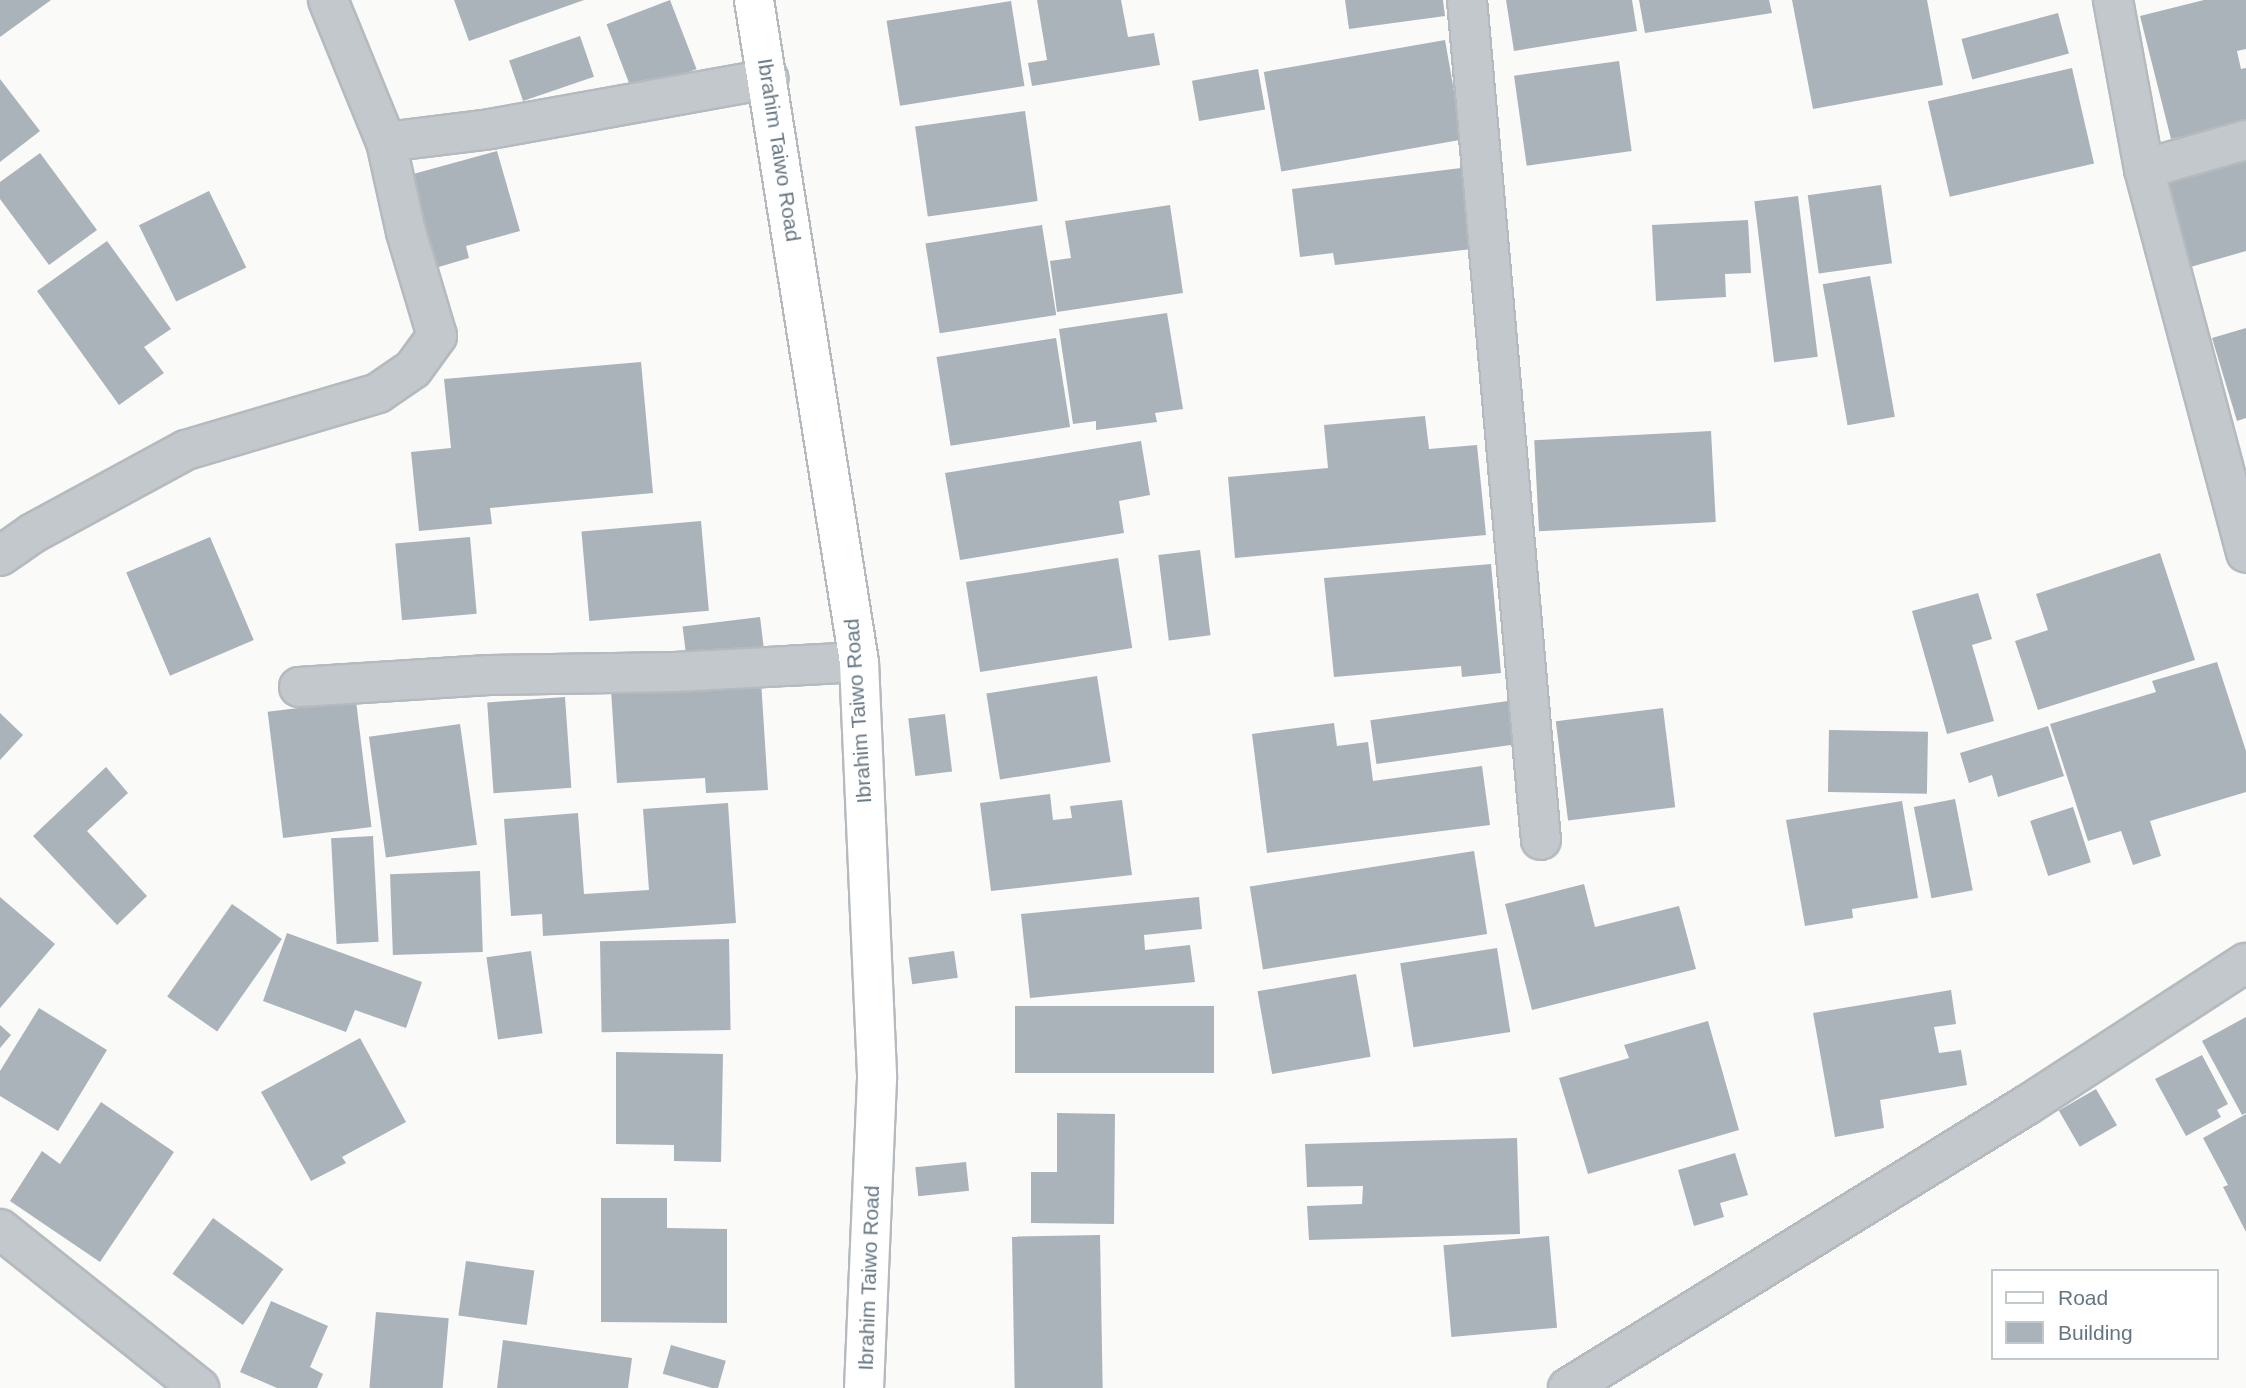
<!DOCTYPE html>
<html>
<head>
<meta charset="utf-8">
<style>
  body { margin:0 }
  #map { position:relative; width:2246px; height:1388px; overflow:hidden; background:#fafaf8; font-family:Helvetica,sans-serif }
  div>[style] { position:absolute }
  [style*='--x'] { left:calc(var(--x)*1px); top:calc(var(--y)*1px); width:calc(var(--w)*1px); rotate:calc(var(--a)*1deg) }
  .building>* { inset:0; background:#aab3b9; transform-origin:0 0 }
  .roads { filter:drop-shadow(2px 0 #b5babe) drop-shadow(-2px 0 #b5babe) drop-shadow(0 2px #b5babe) drop-shadow(0 -2px #b5babe) }
  .minor>* { height:38px; margin:-19px; padding:0 19px; transform-origin:19px; border-radius:19px; background:#c3c8cc }
  .major>* { height:38px; margin:-19px; padding:0 19px; transform-origin:19px; border-radius:19px; background:#fff }
  span { translate:-50% -50%; white-space:nowrap; text-align:center; line-height:1.15; -webkit-text-stroke:7px #fff; paint-order:stroke }
  .street-label { font-size:21px; color:#657683 }
  .legend { position:absolute; left:1991px; top:1269px; width:228px; height:91px; box-sizing:border-box; background:#fff; border:2px solid #c1c8cd; margin:0; padding:9px 12px; list-style:none; font-size:21px; color:#657683 }
  .legend li { display:flex; align-items:center; gap:14px; height:35px }
  .legend b { width:35px; border:2px solid #c1c8cd }
</style>
</head>
<body>
<div id="map">
  <div class="building">
    <i style="clip-path:polygon(0 0,51px 0,0 37px)"></i>
    <i style="clip-path:polygon(454px 0,584px 0,469px 41px)"></i>
    <i style="left:670px;top:0;width:74px;height:68px;rotate:69deg"></i>
    <i style="clip-path:polygon(1037px 0,1121px 0,1128px 37px,1154px 33px,1160px 65px,1032px 86px,1028px 63px,1047px 60px)"></i>
    <i style="clip-path:polygon(1345px 0,1443px 0,1445px 16px,1349px 29px)"></i>
    <i style="clip-path:polygon(1506px 0,1632px 0,1637px 31px,1514px 51px)"></i>
    <i style="clip-path:polygon(1639px 0,1769px 0,1772px 13px,1645px 33px)"></i>
    <i style="clip-path:polygon(1792px 0,1927px 0,1943px 85px,1813px 109px)"></i>
    <i style="clip-path:polygon(2204px 0,2246px 0,2246px 49px,2237px 51px,2241px 69px,2246px 68px,2246px 121px,2171px 139px,2140px 16px)"></i>
    <i style="left:1011px;top:1px;width:86px;height:126px;rotate:81deg"></i>
    <i style="left:2058px;top:13px;width:42px;height:100px;rotate:75deg"></i>
    <i style="left:580px;top:36px;width:43px;height:75px;rotate:71deg"></i>
    <i style="left:1445px;top:40px;width:101px;height:184px;rotate:80deg"></i>
    <i style="left:1619px;top:61px;width:91px;height:106px;rotate:82deg"></i>
    <i style="left:2072px;top:68px;width:98px;height:148px;rotate:77deg"></i>
    <i style="left:1258px;top:69px;width:41px;height:67px;rotate:80deg"></i>
    <i style="clip-path:polygon(0 79px,40px 131px,0 162px)"></i>
    <i style="left:1025px;top:111px;width:91px;height:111px;rotate:82deg"></i>
    <i style="clip-path:polygon(497px 151px,520px 231px,466px 246px,469px 258px,422px 272px,395px 179px)"></i>
    <i style="clip-path:polygon(40px 153px,97px 230px,49px 265px,0 199px,0 182px)"></i>
    <i style="clip-path:polygon(2246px 156px,2246px 251px,2180px 270px,2154px 182px)"></i>
    <i style="clip-path:polygon(1461px 168px,1472px 249px,1335px 265px,1333px 253px,1300px 257px,1292px 189px)"></i>
    <i style="left:1881px;top:185px;width:79px;height:74px;rotate:82deg"></i>
    <i style="left:209px;top:191px;width:85px;height:78px;rotate:64deg"></i>
    <i style="left:1798px;top:196px;width:162px;height:44px;rotate:83deg"></i>
    <i style="clip-path:polygon(1170px 205px,1183px 293px,1057px 312px,1050px 261px,1071px 258px,1065px 221px)"></i>
    <i style="clip-path:polygon(1748px 220px,1751px 273px,1725px 274px,1726px 297px,1656px 301px,1652px 225px)"></i>
    <i style="left:1042px;top:225px;width:91px;height:118px;rotate:81deg"></i>
    <i style="clip-path:polygon(107px 241px,171px 329px,144px 347px,164px 373px,119px 405px,37px 291px)"></i>
    <i style="left:1870px;top:276px;width:143px;height:48px;rotate:80deg"></i>
    <i style="clip-path:polygon(1167px 313px,1183px 409px,1155px 413px,1157px 422px,1096px 430px,1096px 421px,1073px 424px,1059px 329px)"></i>
    <i style="clip-path:polygon(2246px 328px,2246px 418px,2237px 421px,2212px 338px)"></i>
    <i style="left:1056px;top:338px;width:90px;height:121px;rotate:81deg"></i>
    <i style="clip-path:polygon(641px 362px,653px 493px,490px 508px,492px 524px,419px 531px,411px 452px,451px 448px,444px 379px)"></i>
    <i style="clip-path:polygon(1425px 416px,1429px 449px,1477px 445px,1486px 535px,1235px 558px,1228px 477px,1328px 468px,1324px 425px)"></i>
    <i style="left:1711px;top:431px;width:91px;height:177px;rotate:87deg"></i>
    <i style="clip-path:polygon(1141px 441px,1150px 495px,1119px 501px,1124px 533px,960px 560px,945px 473px)"></i>
    <i style="left:701px;top:521px;width:90px;height:120px;rotate:85deg"></i>
    <i style="left:210px;top:537px;width:112px;height:91px;rotate:67deg"></i>
    <i style="left:470px;top:537px;width:77px;height:75px;rotate:85deg"></i>
    <i style="left:1200px;top:550px;width:86px;height:42px;rotate:83deg"></i>
    <i style="clip-path:polygon(2160px 553px,2195px 660px,2038px 710px,2015px 641px,2048px 630px,2036px 594px)"></i>
    <i style="left:1118px;top:558px;width:91px;height:154px;rotate:81deg"></i>
    <i style="clip-path:polygon(1491px 564px,1501px 673px,1462px 677px,1461px 666px,1334px 677px,1324px 578px)"></i>
    <i style="clip-path:polygon(1978px 593px,1992px 639px,1972px 645px,1994px 721px,1947px 734px,1912px 611px)"></i>
    <i style="left:760px;top:617px;width:31px;height:78px;rotate:83deg"></i>
    <i style="clip-path:polygon(2217px 662px,2246px 751px,2246px 792px,2150px 821px,2161px 856px,2133px 865px,2121px 831px,2088px 841px,2050px 724px,2156px 692px,2152px 681px)"></i>
    <i style="left:1097px;top:676px;width:87px;height:112px;rotate:81deg"></i>
    <i style="clip-path:polygon(761px 681px,768px 790px,706px 793px,705px 778px,617px 783px,611px 690px)"></i>
    <i style="left:565px;top:697px;width:91px;height:78px;rotate:86deg"></i>
    <i style="left:356px;top:701px;width:127px;height:89px;rotate:83deg"></i>
    <i style="left:1508px;top:701px;width:44px;height:139px;rotate:82deg"></i>
    <i style="left:1663px;top:708px;width:100px;height:108px;rotate:83deg"></i>
    <i style="clip-path:polygon(0 713px,23px 735px,0 760px)"></i>
    <i style="left:945px;top:714px;width:58px;height:37px;rotate:83deg"></i>
    <i style="clip-path:polygon(1334px 723px,1337px 746px,1368px 742px,1373px 781px,1482px 766px,1490px 825px,1267px 853px,1252px 734px)"></i>
    <i style="left:460px;top:724px;width:122px;height:92px;rotate:82deg"></i>
    <i style="clip-path:polygon(2048px 726px,2064px 776px,1998px 797px,1992px 775px,1969px 783px,1960px 753px)"></i>
    <i style="left:1829px;top:730px;width:99px;height:62px;rotate:1deg"></i>
    <i style="clip-path:polygon(106px 767px,128px 793px,87px 831px,147px 896px,117px 925px,33px 836px)"></i>
    <i style="clip-path:polygon(1050px 794px,1053px 820px,1072px 818px,1070px 806px,1122px 800px,1132px 875px,991px 891px,980px 803px)"></i>
    <i style="left:1955px;top:799px;width:93px;height:42px;rotate:79deg"></i>
    <i style="clip-path:polygon(1902px 801px,1918px 898px,1852px 909px,1853px 918px,1805px 926px,1786px 820px)"></i>
    <i style="clip-path:polygon(728px 803px,736px 923px,543px 936px,542px 914px,511px 916px,504px 819px,578px 813px,584px 894px,649px 890px,643px 809px)"></i>
    <i style="left:2073px;top:807px;width:58px;height:45px;rotate:72deg"></i>
    <i style="left:373px;top:836px;width:106px;height:42px;rotate:87deg"></i>
    <i style="left:1474px;top:851px;width:84px;height:227px;rotate:81deg"></i>
    <i style="left:480px;top:871px;width:81px;height:90px;rotate:88deg"></i>
    <i style="clip-path:polygon(1584px 884px,1595px 927px,1679px 906px,1696px 969px,1532px 1010px,1505px 904px)"></i>
    <i style="clip-path:polygon(0 897px,55px 944px,0 1008px)"></i>
    <i style="clip-path:polygon(1199px 897px,1202px 929px,1144px 935px,1145px 950px,1190px 945px,1195px 982px,1030px 998px,1021px 914px)"></i>
    <i style="left:232px;top:904px;width:61px;height:113px;rotate:35deg"></i>
    <i style="clip-path:polygon(287px 933px,422px 982px,406px 1028px,355px 1010px,346px 1032px,263px 1001px)"></i>
    <i style="left:729px;top:939px;width:91px;height:129px;rotate:89deg"></i>
    <i style="left:1497px;top:948px;width:85px;height:98px;rotate:81deg"></i>
    <i style="left:531px;top:951px;width:83px;height:45px;rotate:82deg"></i>
    <i style="left:954px;top:951px;width:27px;height:46px;rotate:82deg"></i>
    <i style="left:1356px;top:974px;width:84px;height:100px;rotate:80deg"></i>
    <i style="clip-path:polygon(1951px 990px,1956px 1024px,1934px 1027px,1939px 1053px,1961px 1050px,1967px 1085px,1880px 1100px,1884px 1128px,1835px 1137px,1813px 1013px)"></i>
    <i style="left:1015px;top:1006px;width:199px;height:67px"></i>
    <i style="clip-path:polygon(39px 1008px,107px 1050px,58px 1131px,0 1096px,0 1071px)"></i>
    <i style="clip-path:polygon(2246px 1017px,2246px 1113px,2242px 1115px,2202px 1041px)"></i>
    <i style="clip-path:polygon(1708px 1021px,1739px 1130px,1588px 1174px,1559px 1078px,1629px 1058px,1624px 1045px)"></i>
    <i style="clip-path:polygon(0 1025px,11px 1035px,0 1048px)"></i>
    <i style="clip-path:polygon(360px 1038px,406px 1122px,342px 1157px,346px 1163px,311px 1181px,261px 1092px)"></i>
    <i style="clip-path:polygon(616px 1052px,723px 1054px,721px 1162px,674px 1161px,674px 1145px,616px 1144px)"></i>
    <i style="clip-path:polygon(2202px 1055px,2228px 1104px,2217px 1110px,2221px 1117px,2186px 1136px,2155px 1079px)"></i>
    <i style="left:2096px;top:1089px;width:42px;height:43px;rotate:60deg"></i>
    <i style="clip-path:polygon(101px 1102px,174px 1152px,100px 1262px,10px 1201px,42px 1151px,60px 1164px)"></i>
    <i style="clip-path:polygon(1057px 1113px,1115px 1114px,1114px 1224px,1031px 1223px,1031px 1172px,1057px 1172px)"></i>
    <i style="clip-path:polygon(2246px 1114px,2246px 1232px,2223px 1187px,2228px 1185px,2203px 1138px)"></i>
    <i style="clip-path:polygon(1517px 1138px,1520px 1234px,1309px 1240px,1307px 1206px,1362px 1204px,1363px 1186px,1307px 1187px,1305px 1144px)"></i>
    <i style="clip-path:polygon(1735px 1153px,1748px 1195px,1720px 1203px,1724px 1217px,1694px 1226px,1678px 1170px)"></i>
    <i style="left:966px;top:1162px;width:29px;height:51px;rotate:84deg"></i>
    <i style="clip-path:polygon(601px 1198px,667px 1198px,667px 1228px,727px 1229px,727px 1323px,601px 1322px)"></i>
    <i style="left:213px;top:1218px;width:87px;height:69px;rotate:36deg"></i>
    <i style="left:1100px;top:1235px;width:153px;height:88px;rotate:89deg"></i>
    <i style="left:1549px;top:1236px;width:92px;height:106px;rotate:85deg"></i>
    <i style="left:466px;top:1261px;width:69px;height:55px;rotate:8deg"></i>
    <i style="clip-path:polygon(271px 1301px,328px 1326px,310px 1367px,323px 1374px,317px 1388px,277px 1388px,240px 1372px)"></i>
    <i style="left:376px;top:1312px;width:73px;height:76px;rotate:5deg"></i>
    <i style="clip-path:polygon(503px 1340px,632px 1358px,628px 1388px,497px 1388px)"></i>
    <i style="left:671px;top:1345px;width:57px;height:30px;rotate:16deg"></i>
  </div>
  <div class="roads">
    <div class="minor">
      <i style="--x:328;--y:0;--w:153;--a:67.8"></i>
      <i style="--x:386;--y:142;--w:105;--a:-7.1"></i>
      <i style="--x:490;--y:129;--w:283;--a:-10.2"></i>
      <i style="--x:1467;--y:0;--w:843;--a:84.97"></i>
      <i style="--x:2113;--y:0;--w:172;--a:79.6"></i>
      <i style="--x:2144;--y:169;--w:397;--a:75.1"></i>
      <i style="--x:2144;--y:169;--w:106;--a:-15.9"></i>
      <i style="--x:0;--y:556;--w:40;--a:-34.9"></i>
      <i style="--x:33;--y:533;--w:174;--a:-28.5"></i>
      <i style="--x:186;--y:450;--w:200;--a:-16.5"></i>
      <i style="--x:378;--y:393;--w:42;--a:-34.4"></i>
      <i style="--x:413;--y:369;--w:41;--a:-54"></i>
      <i style="--x:437;--y:336;--w:109;--a:-106.6"></i>
      <i style="--x:406;--y:232;--w:92;--a:-102.5"></i>
      <i style="--x:299;--y:687;--w:190;--a:-3.6"></i>
      <i style="--x:489;--y:675;--w:186;--a:-0.9"></i>
      <i style="--x:675;--y:672;--w:184;--a:-3.1"></i>
      <i style="--x:0;--y:1229;--w:255;--a:38.6"></i>
      <i style="--x:1568;--y:1388;--w:539;--a:-31.66"></i>
      <i style="--x:2027;--y:1105;--w:261;--a:-33"></i>
    </div>
    <div class="major">
      <i style="--x:754;--y:0;--w:670;--a:80.99"></i>
      <i style="--x:859;--y:662;--w:417;--a:87.5"></i>
      <i style="--x:877;--y:1079;--w:309;--a:92.4"></i>
    </div>
  </div>
  <div class="street-label">
    <span style="left:779px;top:150px;rotate:81deg">Ibrahim Taiwo Road</span>
    <span style="left:858px;top:711px;rotate:-94deg">Ibrahim Taiwo Road</span>
    <span style="left:869px;top:1278px;rotate:-88deg">Ibrahim Taiwo Road</span>
  </div>
  <ul class="legend">
  <li><b style="height:9px;background:#fff"></b>Road</li>
  <li><b style="height:19px;background:#aab3b9"></b>Building</li>
  </ul>
</div>
</body>
</html>
